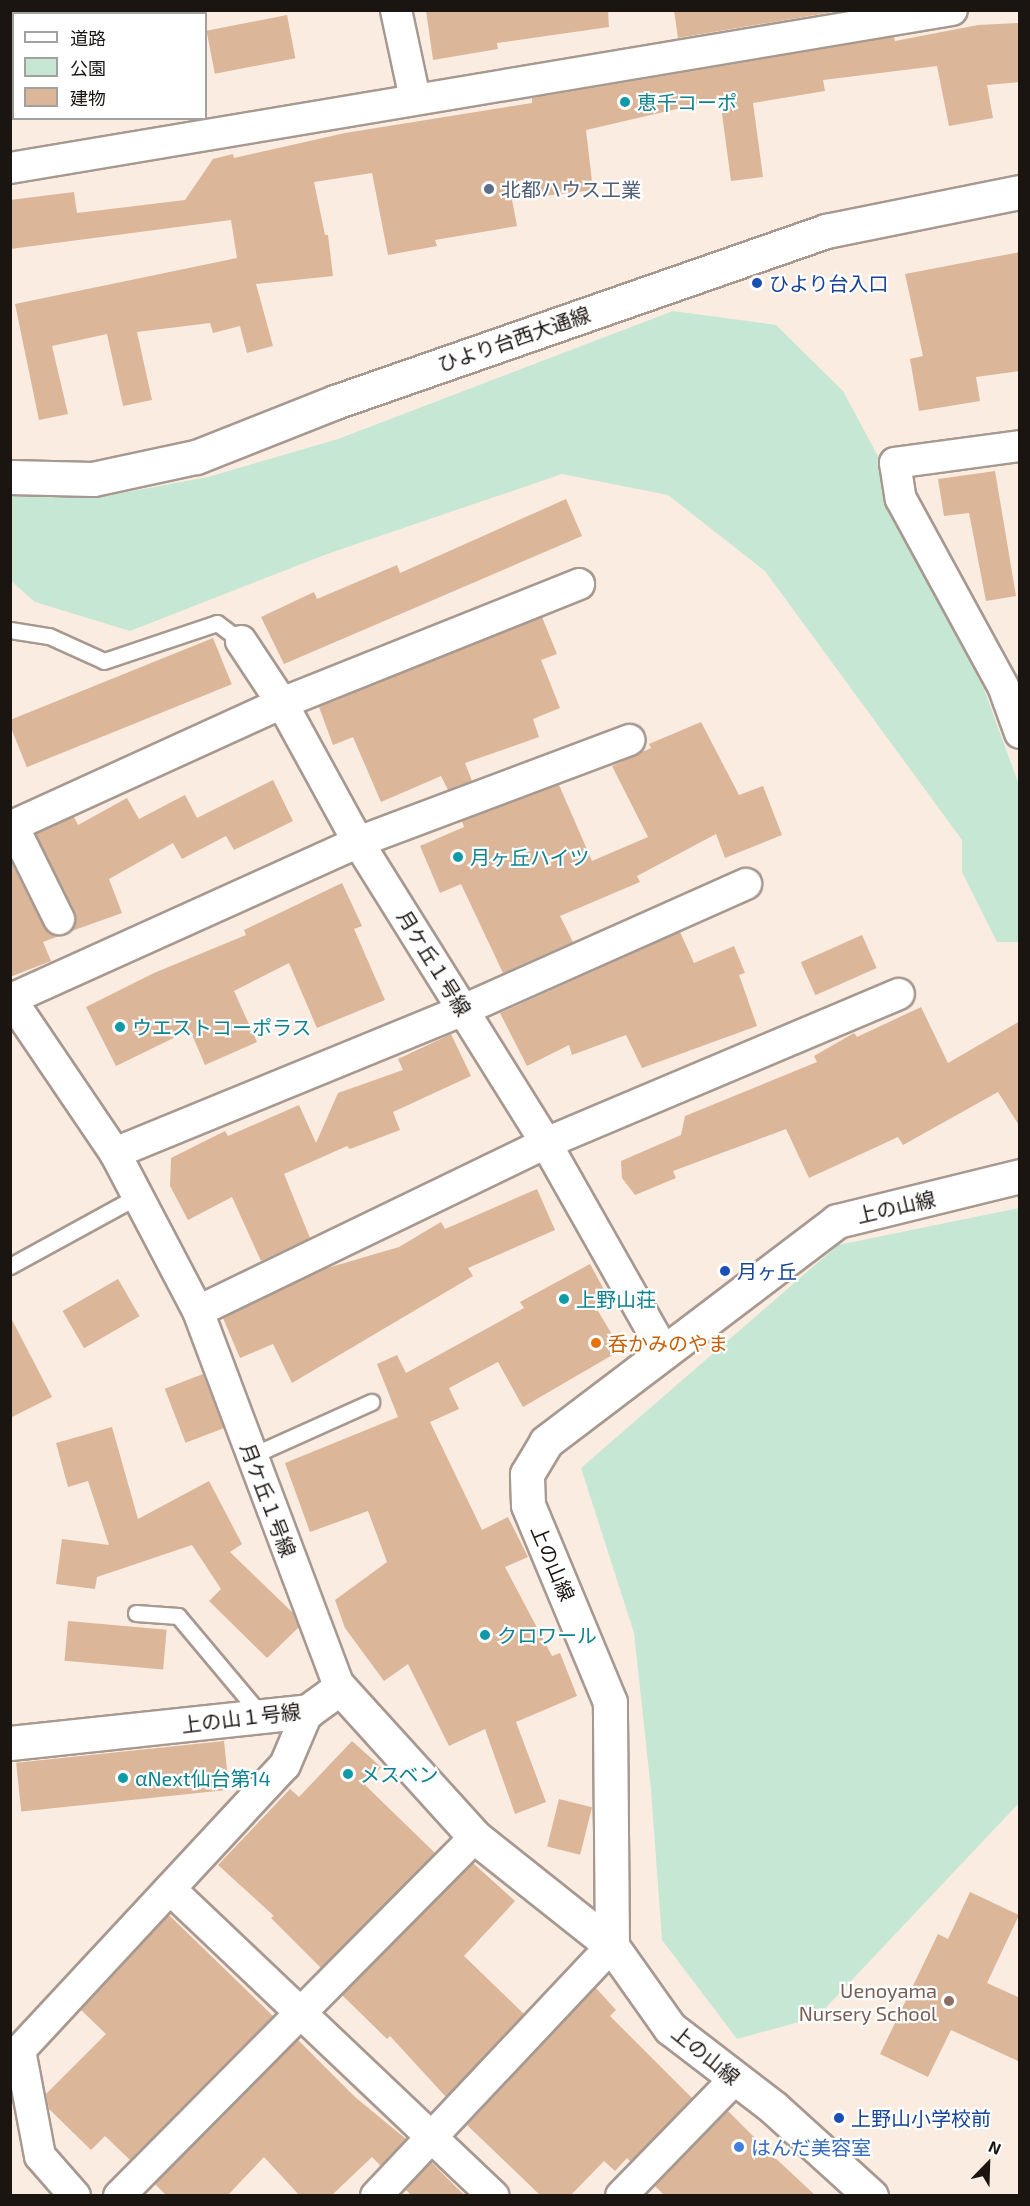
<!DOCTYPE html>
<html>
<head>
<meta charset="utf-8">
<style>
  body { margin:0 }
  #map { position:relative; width:1030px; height:2206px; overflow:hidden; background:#faece1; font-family:"Exo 2","Noto Sans JP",sans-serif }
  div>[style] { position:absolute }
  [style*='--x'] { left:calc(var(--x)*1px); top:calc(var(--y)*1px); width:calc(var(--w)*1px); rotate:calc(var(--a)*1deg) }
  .green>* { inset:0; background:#c7e7d5 }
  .building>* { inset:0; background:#dcb699; transform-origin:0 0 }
  .roads { filter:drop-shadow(2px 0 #a79990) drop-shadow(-2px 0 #a79990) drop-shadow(0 2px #a79990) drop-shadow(0 -2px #a79990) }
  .lane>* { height:15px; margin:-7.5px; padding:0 7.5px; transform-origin:7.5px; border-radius:7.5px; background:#fff }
  .street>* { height:30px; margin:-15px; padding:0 15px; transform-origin:15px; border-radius:15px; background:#fff }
  .secondary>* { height:33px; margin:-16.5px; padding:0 16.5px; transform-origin:16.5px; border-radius:16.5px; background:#fff }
  .dots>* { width:16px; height:16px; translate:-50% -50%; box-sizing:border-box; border:3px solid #fff; border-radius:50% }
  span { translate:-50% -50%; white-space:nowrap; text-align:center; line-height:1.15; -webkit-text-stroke:4.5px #fff; paint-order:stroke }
  .culture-label { font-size:20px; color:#0d838f }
  .left { translate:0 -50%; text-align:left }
  .service-label { font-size:20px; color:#4e5e75 }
  .transit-label { font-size:20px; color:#164399 }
  .street-label { font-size:20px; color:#1a1511 }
  .food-label { font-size:20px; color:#c56008 }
  .education-label { font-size:20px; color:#785e54 }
  .right { translate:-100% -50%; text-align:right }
  .shop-label { font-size:20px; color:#366cbe }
  .frame { position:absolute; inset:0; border:12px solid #1a1511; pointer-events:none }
  .legend { position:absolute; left:12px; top:12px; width:195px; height:108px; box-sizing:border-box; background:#fff; border:2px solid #a3a1a0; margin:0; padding:8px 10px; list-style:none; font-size:18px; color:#1a1511 }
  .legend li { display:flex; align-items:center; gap:12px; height:30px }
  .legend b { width:30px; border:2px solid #a3a1a0 }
  .north { position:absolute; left:958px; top:2134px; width:60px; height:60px; -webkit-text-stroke:4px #fff; paint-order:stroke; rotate:23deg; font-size:16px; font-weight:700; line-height:24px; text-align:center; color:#1a1511 }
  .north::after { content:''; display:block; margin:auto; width:21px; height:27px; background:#1a1511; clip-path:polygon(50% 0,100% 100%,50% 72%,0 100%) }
</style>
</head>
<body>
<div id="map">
  <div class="green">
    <i style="clip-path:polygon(673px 311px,776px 325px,843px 391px,880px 460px,888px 507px,984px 689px,1019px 785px,1019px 942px,997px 942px,962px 872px,962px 840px,765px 571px,668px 495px,562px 474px,327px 554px,130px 631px,35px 602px,11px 581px,10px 492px,95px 498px,208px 477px,338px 439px)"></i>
    <i style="clip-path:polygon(1019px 1208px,1019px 1803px,817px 2017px,737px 2039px,662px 1940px,651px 1790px,634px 1633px,581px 1468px,838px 1245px)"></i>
  </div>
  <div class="building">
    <i style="clip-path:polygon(426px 10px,608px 10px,609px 27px,497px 43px,498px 49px,433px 60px)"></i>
    <i style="clip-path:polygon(674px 10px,845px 10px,678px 38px)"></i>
    <i style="left:287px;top:15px;width:44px;height:82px;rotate:79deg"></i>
    <i style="clip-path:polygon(1020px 23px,1020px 82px,987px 85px,993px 118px,949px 126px,937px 66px,823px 80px,825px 91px,753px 103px,763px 177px,731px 181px,720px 99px,586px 130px,593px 190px,512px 200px,517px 226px,435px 240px,437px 246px,388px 255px,372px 173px,314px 182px,325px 235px,328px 235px,333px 276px,256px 284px,273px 346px,247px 353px,240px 326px,213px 333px,210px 323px,137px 332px,152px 400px,123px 406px,107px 334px,52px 346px,68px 414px,39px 420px,15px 304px,237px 258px,231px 220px,10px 249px,10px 200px,74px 192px,77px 213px,185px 200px,213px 159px,233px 154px,234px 158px,345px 133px,532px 103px,532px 98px,894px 37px,895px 41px,978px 25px)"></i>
    <i style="clip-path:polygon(1020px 252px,1020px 371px,976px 377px,980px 401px,919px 411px,910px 359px,923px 356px,905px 274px)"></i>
    <i style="clip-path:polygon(995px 471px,1016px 596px,986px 601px,969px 513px,944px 516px,938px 479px)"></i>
    <i style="clip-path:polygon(566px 499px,582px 536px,284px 664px,261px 617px,314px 592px,317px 599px,397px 565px,400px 573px)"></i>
    <i style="clip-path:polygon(542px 617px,557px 654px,541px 660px,560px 708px,533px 719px,539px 737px,465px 763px,472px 781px,448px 790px,441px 776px,381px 802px,353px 737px,333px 745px,319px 707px)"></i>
    <i style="left:213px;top:638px;width:50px;height:221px;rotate:68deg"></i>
    <i style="clip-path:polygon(701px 722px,739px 795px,763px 786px,782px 835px,725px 858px,716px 834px,637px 876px,640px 882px,560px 916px,573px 942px,503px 973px,461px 884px,440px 893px,420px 846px,464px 827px,462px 821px,559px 785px,592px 861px,648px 837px,612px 766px,651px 748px,649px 744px)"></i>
    <i style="clip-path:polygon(273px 780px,293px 821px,234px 850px,226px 836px,182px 859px,173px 843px,109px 879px,122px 913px,69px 932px,76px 921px,75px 912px,36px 834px,74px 817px,78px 825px,127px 798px,139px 819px,185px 795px,197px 818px)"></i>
    <i style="clip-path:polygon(10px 860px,44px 927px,59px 936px,43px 942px,51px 961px,10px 977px)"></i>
    <i style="clip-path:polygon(342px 883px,362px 926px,354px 929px,385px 1000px,317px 1028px,289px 963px,234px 991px,257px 1042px,205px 1065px,190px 1030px,116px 1066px,86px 1007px,154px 973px,246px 935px,244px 930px)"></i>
    <i style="clip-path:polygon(680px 932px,694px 963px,734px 946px,745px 973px,739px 975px,757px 1026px,642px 1068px,626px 1035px,572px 1055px,569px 1045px,527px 1066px,500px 1013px)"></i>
    <i style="left:862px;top:935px;width:36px;height:67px;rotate:66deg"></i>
    <i style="clip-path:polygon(921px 1007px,948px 1063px,1020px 1021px,1020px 1127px,998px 1092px,903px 1145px,898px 1137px,809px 1178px,786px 1129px,673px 1171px,676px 1178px,635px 1195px,622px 1178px,621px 1161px,681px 1135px,685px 1116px,817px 1062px,814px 1056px,854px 1033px,857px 1037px)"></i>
    <i style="clip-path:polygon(451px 1034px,471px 1076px,393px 1112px,400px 1130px,350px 1149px,347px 1146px,284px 1174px,310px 1238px,261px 1261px,232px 1197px,188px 1220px,170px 1186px,171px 1158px,225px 1131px,228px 1136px,299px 1105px,316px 1143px,338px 1093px,403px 1070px,398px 1059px)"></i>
    <i style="clip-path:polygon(537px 1189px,555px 1230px,468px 1268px,473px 1276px,292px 1383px,273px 1344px,240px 1358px,223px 1318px,324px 1269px,399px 1247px,441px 1222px,445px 1229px)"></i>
    <i style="clip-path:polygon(590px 1264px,608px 1297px,594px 1304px,621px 1350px,523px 1407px,498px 1362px,449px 1388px,459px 1409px,430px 1422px,482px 1530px,508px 1517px,528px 1557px,505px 1567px,552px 1656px,560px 1653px,577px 1696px,516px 1722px,546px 1802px,515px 1814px,485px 1729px,449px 1746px,408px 1664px,384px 1681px,345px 1628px,335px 1600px,387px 1562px,368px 1511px,310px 1532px,285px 1463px,398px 1417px,377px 1364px,397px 1355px,406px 1373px,524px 1308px,520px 1302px)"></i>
    <i style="left:118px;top:1279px;width:43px;height:64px;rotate:60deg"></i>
    <i style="clip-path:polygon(10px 1316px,52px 1397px,10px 1418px)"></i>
    <i style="left:203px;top:1374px;width:58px;height:41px;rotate:69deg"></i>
    <i style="clip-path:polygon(112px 1427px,138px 1519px,209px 1481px,242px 1544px,230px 1552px,293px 1613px,299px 1627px,267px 1658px,209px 1601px,221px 1589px,192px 1545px,97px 1577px,95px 1589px,56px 1584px,62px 1539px,109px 1545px,88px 1481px,68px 1487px,56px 1443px)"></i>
    <i style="left:68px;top:1621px;width:99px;height:40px;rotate:5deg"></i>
    <i style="left:224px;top:1741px;width:49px;height:209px;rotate:84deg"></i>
    <i style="clip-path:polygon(352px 1741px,381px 1767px,365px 1785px,435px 1853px,321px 1968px,271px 1918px,274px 1916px,218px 1865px,290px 1789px,299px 1797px)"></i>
    <i style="left:559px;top:1799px;width:34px;height:49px;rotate:14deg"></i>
    <i style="clip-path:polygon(473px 1863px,515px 1901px,464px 1956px,524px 2014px,446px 2097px,390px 2036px,387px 2039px,342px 1995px)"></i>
    <i style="clip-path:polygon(970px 1892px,1019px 1915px,987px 1983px,1020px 1998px,1020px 2062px,951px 2030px,928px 2077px,880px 2054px,938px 1934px,948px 1939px)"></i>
    <i style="clip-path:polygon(169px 1915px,273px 2016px,130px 2160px,105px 2136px,91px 2150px,49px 2109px,46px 2094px,106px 2034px,81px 2010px)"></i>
    <i style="clip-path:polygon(596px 1988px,616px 2010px,610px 2016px,692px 2098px,631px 2162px,627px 2158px,615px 2171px,604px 2161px,570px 2196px,541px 2196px,467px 2125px)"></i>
    <i style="clip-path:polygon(298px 2040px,355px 2097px,406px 2139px,381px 2166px,372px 2157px,331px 2196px,300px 2196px,264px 2157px,227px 2196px,167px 2196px,155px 2184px)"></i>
    <i style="clip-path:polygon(728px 2111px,772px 2155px,816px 2196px,665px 2196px,655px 2186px)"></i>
    <i style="clip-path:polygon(431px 2162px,465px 2196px,412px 2196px,406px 2190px)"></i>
  </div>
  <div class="roads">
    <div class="lane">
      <i style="--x:10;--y:630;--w:39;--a:9"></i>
      <i style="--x:49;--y:636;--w:60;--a:24.4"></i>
      <i style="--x:104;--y:661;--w:119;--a:-18.6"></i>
      <i style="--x:217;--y:623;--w:30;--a:37"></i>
      <i style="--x:10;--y:1266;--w:144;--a:-28.7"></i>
      <i style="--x:251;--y:1456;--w:132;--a:-24.2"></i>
      <i style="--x:136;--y:1613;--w:42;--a:4.1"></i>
      <i style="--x:178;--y:1616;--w:129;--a:50"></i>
    </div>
    <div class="street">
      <i style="--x:396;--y:10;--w:91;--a:77.9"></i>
      <i style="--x:10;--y:168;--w:955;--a:-9.52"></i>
      <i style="--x:1020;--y:446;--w:126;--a:172.3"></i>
      <i style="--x:895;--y:463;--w:36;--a:81"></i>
      <i style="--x:901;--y:499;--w:213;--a:61.4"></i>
      <i style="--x:1003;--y:686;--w:50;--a:70.1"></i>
      <i style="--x:241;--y:641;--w:74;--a:56.5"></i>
      <i style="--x:282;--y:703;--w:320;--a:-21.8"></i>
      <i style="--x:13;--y:826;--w:104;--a:63.7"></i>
      <i style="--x:10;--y:827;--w:299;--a:-24.5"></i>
      <i style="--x:282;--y:703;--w:158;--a:61.3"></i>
      <i style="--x:358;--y:842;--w:355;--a:58"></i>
      <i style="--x:546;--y:1143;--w:386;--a:154.2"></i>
      <i style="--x:10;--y:998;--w:187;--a:55.9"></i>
      <i style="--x:115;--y:1153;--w:178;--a:62.3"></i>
      <i style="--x:198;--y:1311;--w:403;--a:69.4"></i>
      <i style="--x:11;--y:999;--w:381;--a:-24.3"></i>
      <i style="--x:358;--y:842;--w:290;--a:-20.6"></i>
      <i style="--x:115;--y:1153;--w:376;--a:-22.3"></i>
      <i style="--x:463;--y:1010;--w:310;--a:-24"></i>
      <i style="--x:663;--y:1350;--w:238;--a:-119.5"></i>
      <i style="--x:546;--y:1143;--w:383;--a:-22.9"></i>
      <i style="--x:170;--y:1889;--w:446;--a:43.5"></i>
      <i style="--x:75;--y:2196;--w:53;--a:-131.2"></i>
      <i style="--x:40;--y:2156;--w:108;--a:-100.7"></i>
      <i style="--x:20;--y:2050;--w:389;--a:-47.1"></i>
      <i style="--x:285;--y:1765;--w:59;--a:-66.9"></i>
      <i style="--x:119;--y:2196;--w:506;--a:-45.24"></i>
      <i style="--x:376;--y:2196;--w:344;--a:-46.7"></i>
      <i style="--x:621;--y:2196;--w:162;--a:-45.8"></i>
    </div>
    <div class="secondary">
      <i style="--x:10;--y:477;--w:83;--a:1.4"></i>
      <i style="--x:93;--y:479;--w:105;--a:-12.1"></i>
      <i style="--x:196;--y:457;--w:149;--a:-21.6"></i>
      <i style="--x:335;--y:402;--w:520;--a:-19.2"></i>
      <i style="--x:826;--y:231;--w:198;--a:-11.4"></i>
      <i style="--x:10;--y:1743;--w:300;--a:-6.1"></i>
      <i style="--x:308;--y:1711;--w:39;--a:-36"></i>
      <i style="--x:340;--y:1688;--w:201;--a:47.8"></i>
      <i style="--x:475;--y:1837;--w:175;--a:38.5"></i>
      <i style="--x:871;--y:2196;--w:132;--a:-137.8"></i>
      <i style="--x:773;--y:2107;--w:130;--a:-142.5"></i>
      <i style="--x:670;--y:2028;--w:100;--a:-125.3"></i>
      <i style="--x:612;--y:1946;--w:244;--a:-90.5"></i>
      <i style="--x:610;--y:1702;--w:213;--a:-112.6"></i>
      <i style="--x:528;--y:1505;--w:31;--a:-92"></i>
      <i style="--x:527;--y:1474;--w:37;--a:-59"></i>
      <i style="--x:546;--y:1442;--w:365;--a:-37.2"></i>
      <i style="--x:837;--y:1221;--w:188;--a:-13.8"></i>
    </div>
  </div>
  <div class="dots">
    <i style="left:625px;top:102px;background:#0f9aa8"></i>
    <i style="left:489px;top:189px;background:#5c6f8a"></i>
    <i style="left:757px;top:283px;background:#1a4fb4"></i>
    <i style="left:458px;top:857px;background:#0f9aa8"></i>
    <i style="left:120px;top:1027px;background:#0f9aa8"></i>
    <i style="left:725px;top:1271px;background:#1a4fb4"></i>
    <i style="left:564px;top:1299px;background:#0f9aa8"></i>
    <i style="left:596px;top:1343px;background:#e8710a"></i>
    <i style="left:485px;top:1635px;background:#0f9aa8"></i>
    <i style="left:348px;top:1774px;background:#0f9aa8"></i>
    <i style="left:123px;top:1778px;background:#0f9aa8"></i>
    <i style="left:949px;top:2001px;background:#8d6e63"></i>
    <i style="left:839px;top:2118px;background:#1a4fb4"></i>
    <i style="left:739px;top:2147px;background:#3f7fe0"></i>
  </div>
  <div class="culture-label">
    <span class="left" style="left:637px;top:102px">恵千コーポ</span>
    <span class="left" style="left:470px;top:857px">月ヶ丘ハイツ</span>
    <span class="left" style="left:132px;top:1027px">ウエストコーポラス</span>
    <span class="left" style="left:576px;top:1299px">上野山荘</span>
    <span class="left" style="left:497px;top:1635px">クロワール</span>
    <span class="left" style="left:360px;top:1774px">メスベン</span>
    <span class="left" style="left:135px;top:1778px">αNext仙台第14</span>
  </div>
  <div class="service-label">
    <span class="left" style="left:501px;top:189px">北都ハウス工業</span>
  </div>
  <div class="transit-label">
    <span class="left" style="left:769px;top:283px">ひより台入口</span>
    <span class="left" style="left:737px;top:1271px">月ヶ丘</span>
    <span class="left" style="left:851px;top:2118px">上野山小学校前</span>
  </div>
  <div class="street-label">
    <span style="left:514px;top:339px;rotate:-19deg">ひより台西大通線</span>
    <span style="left:434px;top:963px;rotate:58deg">月ケ丘１号線</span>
    <span style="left:896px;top:1207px;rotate:-13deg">上の山線</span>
    <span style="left:268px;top:1500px;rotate:69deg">月ケ丘１号線</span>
    <span style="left:553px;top:1563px;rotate:67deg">上の山線</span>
    <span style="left:241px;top:1718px;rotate:-7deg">上の山１号線</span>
    <span style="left:706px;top:2055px;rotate:39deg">上の山線</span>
  </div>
  <div class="food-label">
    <span class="left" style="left:608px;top:1343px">呑かみのやま</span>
  </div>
  <div class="education-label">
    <span class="right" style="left:937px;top:2002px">Uenoyama<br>Nursery School</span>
  </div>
  <div class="shop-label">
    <span class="left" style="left:751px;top:2147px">はんだ美容室</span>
  </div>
  <div class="frame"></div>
  <ul class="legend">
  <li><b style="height:8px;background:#fff"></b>道路</li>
  <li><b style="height:16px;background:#c7e7d5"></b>公園</li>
  <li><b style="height:16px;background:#dcb699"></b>建物</li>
  </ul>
  <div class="north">N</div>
</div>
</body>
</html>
